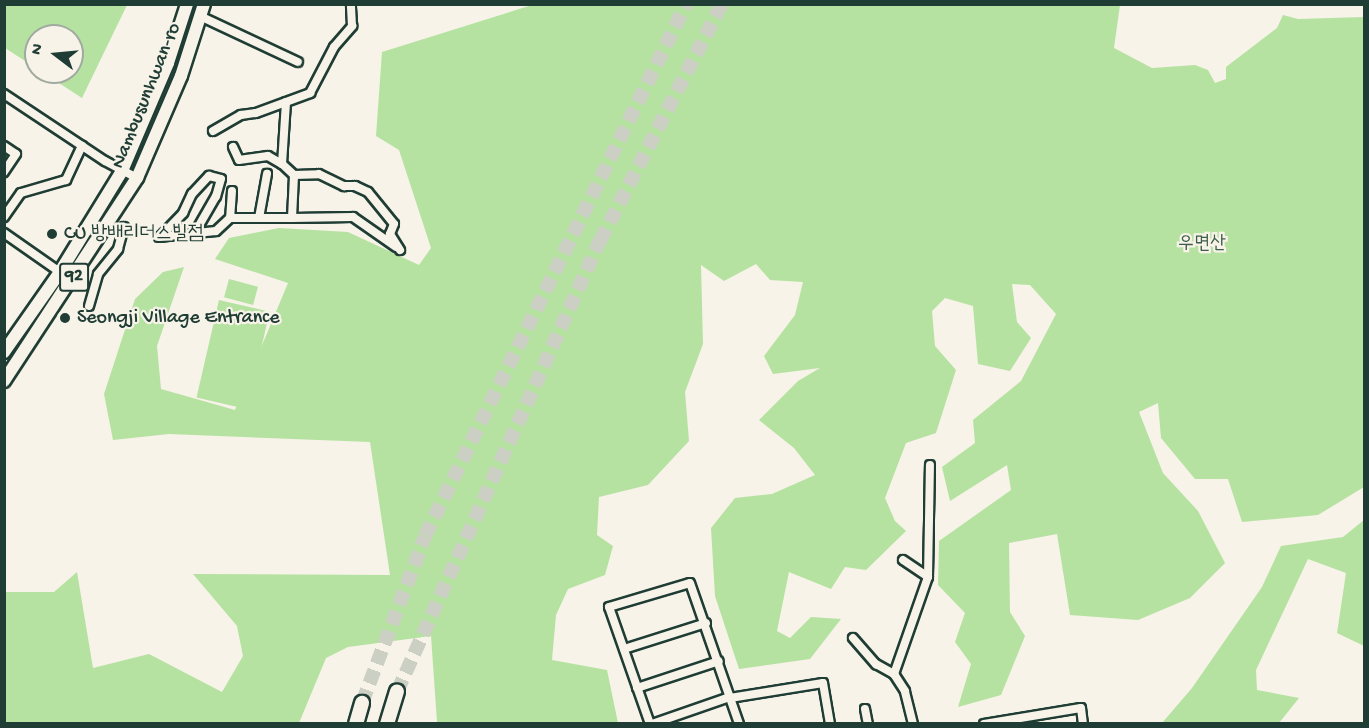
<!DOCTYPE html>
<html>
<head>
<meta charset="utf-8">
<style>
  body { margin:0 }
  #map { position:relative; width:1369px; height:728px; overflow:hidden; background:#f7f3e8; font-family:"Gochi Hand","Poor Story",sans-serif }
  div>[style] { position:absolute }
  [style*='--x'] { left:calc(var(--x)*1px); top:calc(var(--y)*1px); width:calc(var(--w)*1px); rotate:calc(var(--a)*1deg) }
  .green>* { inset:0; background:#b5e2a1; transform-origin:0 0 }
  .highway-tunnel>* { height:14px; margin-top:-7px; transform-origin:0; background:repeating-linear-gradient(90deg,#cccfc4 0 14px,transparent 0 21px) }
  .roads { filter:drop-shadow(2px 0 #1f3d34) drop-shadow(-2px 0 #1f3d34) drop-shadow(0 2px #1f3d34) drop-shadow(0 -2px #1f3d34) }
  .street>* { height:8px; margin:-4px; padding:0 4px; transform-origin:4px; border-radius:4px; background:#f7f3e8 }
  .primary>* { height:12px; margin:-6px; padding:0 6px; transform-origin:6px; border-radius:6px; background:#f7f3e8 }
  .highway>* { height:14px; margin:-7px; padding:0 7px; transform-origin:7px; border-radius:7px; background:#f7f3e8 }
  .dots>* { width:16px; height:16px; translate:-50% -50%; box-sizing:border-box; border:3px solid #f7f3e8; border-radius:50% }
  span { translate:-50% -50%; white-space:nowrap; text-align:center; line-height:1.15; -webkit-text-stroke:4.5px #f7f3e8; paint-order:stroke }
  .shield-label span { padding:2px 4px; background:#f7f3e8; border:2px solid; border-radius:4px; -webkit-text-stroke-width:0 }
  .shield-label { font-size:18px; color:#1f3d34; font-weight:700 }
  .street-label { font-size:20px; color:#1f3d34 }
  .poi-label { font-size:20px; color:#1f3d34 }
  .left { translate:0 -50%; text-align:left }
  .park-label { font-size:20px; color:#3d5e4a }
  .frame { position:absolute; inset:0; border:6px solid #1f3d34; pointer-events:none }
  .north { position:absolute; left:24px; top:24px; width:60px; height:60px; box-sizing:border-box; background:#f7f3e8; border:2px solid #a1aaa0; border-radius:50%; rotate:286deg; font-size:16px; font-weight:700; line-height:24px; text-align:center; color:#1f3d34 }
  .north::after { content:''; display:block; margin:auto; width:21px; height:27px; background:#1f3d34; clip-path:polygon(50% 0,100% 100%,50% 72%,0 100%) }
</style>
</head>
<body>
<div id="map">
  <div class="green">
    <i style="clip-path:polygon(4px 5px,5px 4px,127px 5px,82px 98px,42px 72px,72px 72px,72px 36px,36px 36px,36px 68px,5px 48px)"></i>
    <i style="clip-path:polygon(1120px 5px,1114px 48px,1152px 68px,1195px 65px,1208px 70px,1215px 83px,1226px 79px,1226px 67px,1277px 28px,1283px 15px,1298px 19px,1364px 17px,1364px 487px,1318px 515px,1242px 522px,1228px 479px,1195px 479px,1161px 438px,1158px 403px,1139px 412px,1163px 473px,1198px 511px,1225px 563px,1190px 598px,1138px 620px,1070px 615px,1057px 534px,1009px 543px,1010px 612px,1025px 636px,1001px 695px,958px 707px,971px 664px,955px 642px,965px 613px,938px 585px,939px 541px,1011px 490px,1007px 465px,950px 501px,942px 467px,975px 443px,973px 420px,1021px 381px,1056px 314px,1030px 285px,1012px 284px,1017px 322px,1031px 338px,1010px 371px,978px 364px,973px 306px,945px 298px,932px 311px,935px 346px,956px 370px,936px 433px,906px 443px,885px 498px,895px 521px,906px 531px,866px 570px,845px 567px,831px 589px,789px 572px,777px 631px,790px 638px,811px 617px,841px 619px,810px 659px,739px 669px,715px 596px,711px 528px,735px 498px,772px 494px,815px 475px,794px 448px,759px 420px,798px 381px,820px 368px,773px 374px,764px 356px,795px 315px,803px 282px,770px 280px,756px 264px,724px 281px,701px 265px,703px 344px,685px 392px,689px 441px,648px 485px,599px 497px,597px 535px,613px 546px,605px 575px,568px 589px,556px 615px,552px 660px,607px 670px,618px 723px,437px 722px,431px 636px,348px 647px,326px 658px,299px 723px,5px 723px,5px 592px,54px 592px,77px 572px,93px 668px,149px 654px,222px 692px,243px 656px,237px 626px,193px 574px,390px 575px,370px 442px,169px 434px,113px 440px,104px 394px,135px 299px,163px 272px,184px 267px,157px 346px,161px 389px,235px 410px,288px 283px,215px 259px,229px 238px,279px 228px,348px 232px,419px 265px,431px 248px,399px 150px,376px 136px,382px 52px,532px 5px)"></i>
    <i style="left:229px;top:279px;width:30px;height:19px;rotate:15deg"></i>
    <i style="left:219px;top:300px;width:52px;height:100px;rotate:13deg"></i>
    <i style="clip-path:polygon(1364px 520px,1364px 646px,1337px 633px,1346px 573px,1308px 559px,1256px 670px,1257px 690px,1299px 698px,1279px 723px,1162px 723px,1192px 688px,1262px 587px,1281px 546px,1343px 537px)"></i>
  </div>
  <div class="highway-tunnel">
    <i style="--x:397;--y:692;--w:495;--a:-65.8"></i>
    <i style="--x:600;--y:241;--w:267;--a:-62.8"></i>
    <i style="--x:362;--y:703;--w:178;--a:-69.3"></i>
    <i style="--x:425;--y:536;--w:593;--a:-63.87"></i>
  </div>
  <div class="roads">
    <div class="street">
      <i style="--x:200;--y:16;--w:108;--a:25.1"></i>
      <i style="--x:4;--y:94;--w:121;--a:33.6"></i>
      <i style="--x:105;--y:161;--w:36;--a:28"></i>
      <i style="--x:213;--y:131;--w:32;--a:-30"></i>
      <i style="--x:241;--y:115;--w:15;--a:-8"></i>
      <i style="--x:256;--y:113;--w:58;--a:-20.3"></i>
      <i style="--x:310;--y:93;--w:52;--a:-62.4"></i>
      <i style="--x:334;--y:47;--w:28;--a:-49"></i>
      <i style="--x:352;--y:26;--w:22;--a:-93"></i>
      <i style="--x:4;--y:146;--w:14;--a:34"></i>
      <i style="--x:16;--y:154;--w:22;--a:124"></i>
      <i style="--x:233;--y:147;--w:14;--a:65"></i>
      <i style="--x:239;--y:160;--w:29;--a:-8"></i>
      <i style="--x:268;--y:156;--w:16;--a:30"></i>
      <i style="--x:294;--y:175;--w:25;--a:-2"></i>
      <i style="--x:319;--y:174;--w:28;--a:26"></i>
      <i style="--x:344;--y:186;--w:11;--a:0"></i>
      <i style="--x:355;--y:186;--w:14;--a:25"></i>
      <i style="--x:368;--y:192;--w:41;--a:50.9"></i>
      <i style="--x:394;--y:224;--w:11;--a:112"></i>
      <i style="--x:390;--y:234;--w:19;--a:58"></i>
      <i style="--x:232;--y:191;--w:27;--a:94"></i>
      <i style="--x:230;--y:218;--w:62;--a:0"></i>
      <i style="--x:292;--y:218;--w:43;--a:-87.3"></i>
      <i style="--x:294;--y:175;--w:16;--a:-137"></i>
      <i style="--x:282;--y:164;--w:62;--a:-86.3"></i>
      <i style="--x:4;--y:217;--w:29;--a:-55"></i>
      <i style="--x:21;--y:193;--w:47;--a:-16.1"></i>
      <i style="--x:66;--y:180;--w:38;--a:-65"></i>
      <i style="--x:259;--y:218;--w:45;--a:-79.7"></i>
      <i style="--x:292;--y:218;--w:61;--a:-0.9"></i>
      <i style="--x:353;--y:217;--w:52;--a:34.9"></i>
      <i style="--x:4;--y:233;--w:68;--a:34.9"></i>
      <i style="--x:161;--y:236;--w:32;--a:-46"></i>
      <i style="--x:183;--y:213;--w:21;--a:-65"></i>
      <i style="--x:192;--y:194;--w:25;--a:-47"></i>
      <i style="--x:209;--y:176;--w:12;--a:14"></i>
      <i style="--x:221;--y:179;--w:18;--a:106"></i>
      <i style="--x:216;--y:196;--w:46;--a:119.9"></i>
      <i style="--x:159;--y:237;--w:57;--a:-6"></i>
      <i style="--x:216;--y:231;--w:19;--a:-43"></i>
      <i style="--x:89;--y:306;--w:33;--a:-74"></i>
      <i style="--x:98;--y:274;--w:32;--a:-51"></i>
      <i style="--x:118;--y:249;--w:23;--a:-75"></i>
      <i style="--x:903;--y:560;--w:30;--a:34"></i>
      <i style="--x:853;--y:638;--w:35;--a:49"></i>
      <i style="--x:876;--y:664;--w:21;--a:29"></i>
      <i style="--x:624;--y:649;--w:86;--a:-17.6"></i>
      <i style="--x:637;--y:688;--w:86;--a:-18.2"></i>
      <i style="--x:730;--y:698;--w:94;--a:-9.2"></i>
      <i style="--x:823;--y:683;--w:42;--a:80.3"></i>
      <i style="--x:865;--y:709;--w:15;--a:79"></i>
      <i style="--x:650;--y:724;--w:124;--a:-109.3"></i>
      <i style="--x:609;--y:607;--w:84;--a:-16.5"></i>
      <i style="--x:690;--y:583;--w:149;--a:70.8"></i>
      <i style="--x:652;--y:724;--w:83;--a:-19.1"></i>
      <i style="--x:913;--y:724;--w:34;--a:-104"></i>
      <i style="--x:905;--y:691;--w:20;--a:-123"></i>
      <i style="--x:894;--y:674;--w:103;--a:-70.7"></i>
      <i style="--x:928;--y:577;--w:112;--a:-89"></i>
      <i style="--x:984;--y:724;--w:98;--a:-9.4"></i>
      <i style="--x:1081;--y:708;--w:16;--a:83"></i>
    </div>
    <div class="primary">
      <i style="--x:4;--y:352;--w:98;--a:-55"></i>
      <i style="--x:60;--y:272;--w:119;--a:-58.5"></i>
      <i style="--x:122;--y:171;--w:117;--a:-66.9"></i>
      <i style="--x:168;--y:63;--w:62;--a:-72.1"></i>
      <i style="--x:4;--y:381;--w:243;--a:-56.8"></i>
      <i style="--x:137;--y:178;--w:111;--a:-66.7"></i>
      <i style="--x:181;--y:76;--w:76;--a:-72.3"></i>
    </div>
    <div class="highway">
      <i style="--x:356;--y:724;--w:22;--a:-74"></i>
      <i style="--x:387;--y:724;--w:34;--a:-73"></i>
    </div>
  </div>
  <div class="dots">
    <i style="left:52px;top:234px;background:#1f3d34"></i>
    <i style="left:65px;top:318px;background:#1f3d34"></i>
  </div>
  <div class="shield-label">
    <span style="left:74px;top:277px">92</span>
  </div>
  <div class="street-label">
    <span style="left:147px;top:96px;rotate:-68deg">Nambusunhwan-ro</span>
  </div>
  <div class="poi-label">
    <span class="left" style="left:64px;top:234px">CU 방배리더스빌점</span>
    <span class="left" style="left:77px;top:318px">Seongji Village Entrance</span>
  </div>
  <div class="park-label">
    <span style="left:1202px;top:244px">우면산</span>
  </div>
  <div class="frame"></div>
  <div class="north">N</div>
</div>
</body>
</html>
